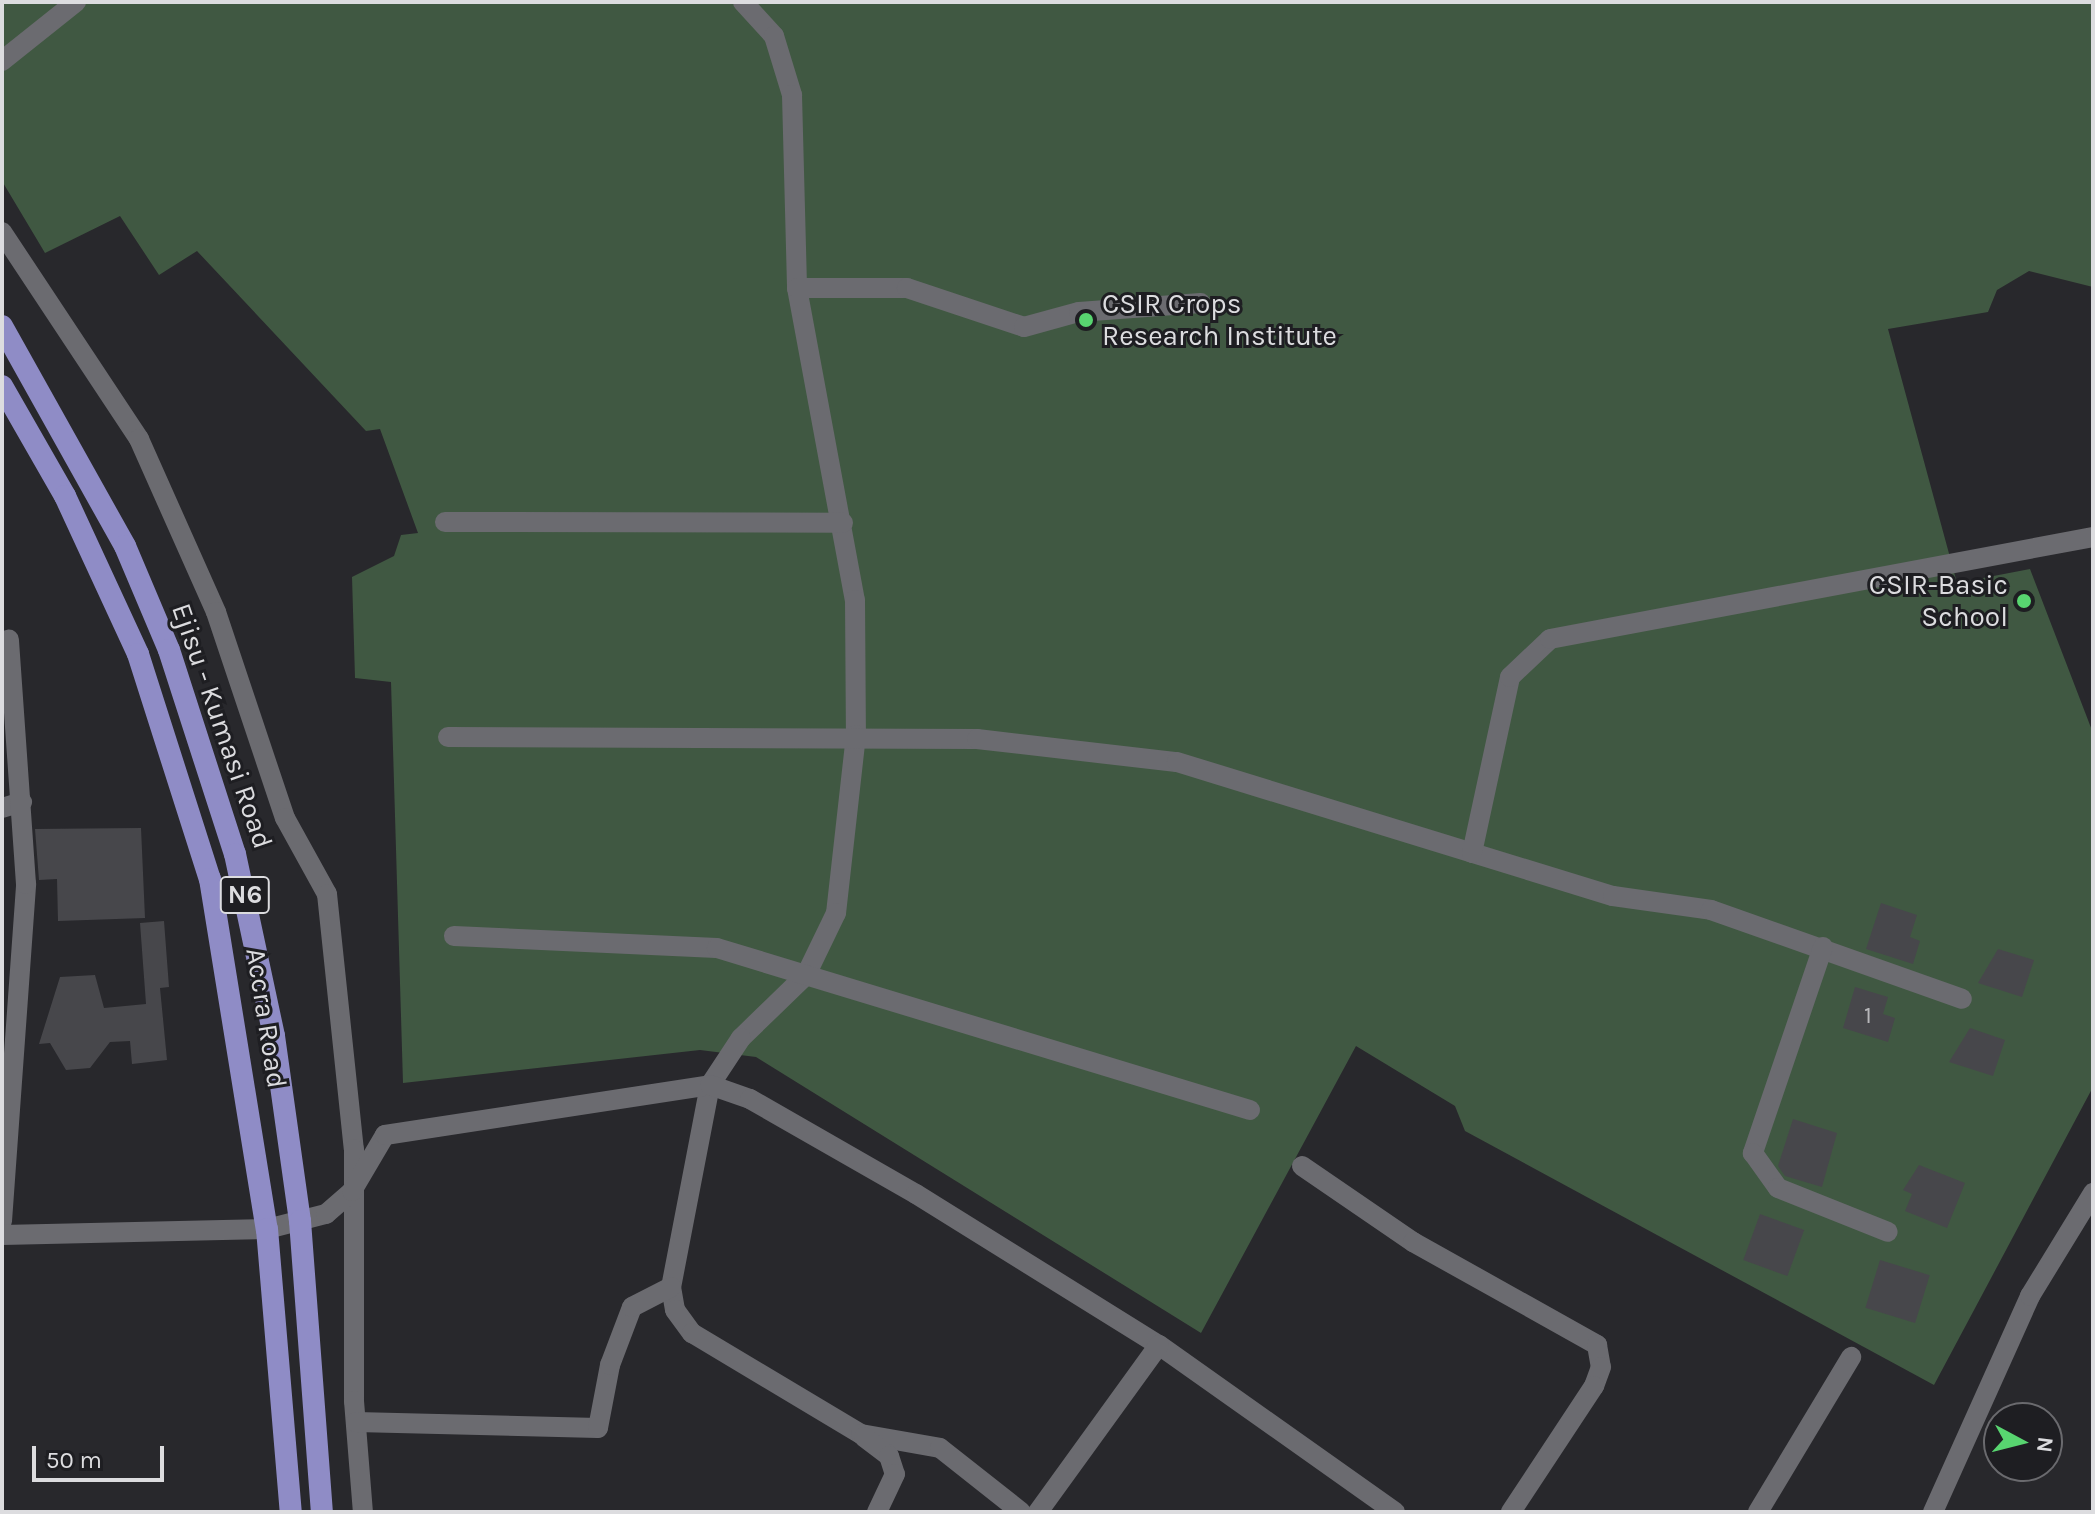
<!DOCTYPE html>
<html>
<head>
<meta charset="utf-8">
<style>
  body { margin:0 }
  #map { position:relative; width:2095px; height:1514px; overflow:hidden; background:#28282c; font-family:Karla,sans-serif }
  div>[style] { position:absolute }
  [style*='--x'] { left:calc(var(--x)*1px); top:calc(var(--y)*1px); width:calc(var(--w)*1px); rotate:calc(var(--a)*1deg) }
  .green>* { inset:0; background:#405842 }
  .building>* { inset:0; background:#47474b; transform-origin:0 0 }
  .minor>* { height:20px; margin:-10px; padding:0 10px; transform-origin:10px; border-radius:10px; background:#6b6b70 }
  .trunk>* { height:22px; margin:-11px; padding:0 11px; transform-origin:11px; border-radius:11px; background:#8f8cc6 }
  .dots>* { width:22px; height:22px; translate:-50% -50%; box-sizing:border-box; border:4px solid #1e1e22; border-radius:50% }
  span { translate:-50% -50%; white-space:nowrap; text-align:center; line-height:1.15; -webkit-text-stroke:6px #1e1e22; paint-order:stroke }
  .number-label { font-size:24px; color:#b7b7ba }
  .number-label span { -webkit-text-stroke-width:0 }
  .shield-label span { padding:2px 6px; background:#1e1e22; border:2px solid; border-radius:6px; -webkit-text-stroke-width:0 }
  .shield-label { font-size:26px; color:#dcdcdf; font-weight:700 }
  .poi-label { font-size:28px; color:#dcdcdf }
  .left { translate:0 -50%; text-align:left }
  .right { translate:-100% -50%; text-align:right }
  .street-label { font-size:28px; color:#dcdcdf }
  .frame { position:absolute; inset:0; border:4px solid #dcdcdf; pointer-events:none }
  .north { position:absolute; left:1983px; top:1402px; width:80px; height:80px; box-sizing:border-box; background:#1e1e22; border:2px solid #6a6a6e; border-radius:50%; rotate:97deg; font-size:22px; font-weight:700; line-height:32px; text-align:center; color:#dcdcdf }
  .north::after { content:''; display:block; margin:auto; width:28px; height:36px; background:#58d570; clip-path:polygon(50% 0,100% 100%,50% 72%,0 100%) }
  .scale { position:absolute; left:32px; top:1446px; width:132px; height:36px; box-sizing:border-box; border:4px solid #dcdcdf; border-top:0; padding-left:10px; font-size:24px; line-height:28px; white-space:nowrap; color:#dcdcdf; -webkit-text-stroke:6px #1e1e22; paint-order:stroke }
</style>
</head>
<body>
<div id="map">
  <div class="green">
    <i style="clip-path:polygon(2px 2px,2093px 2px,2093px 287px,2029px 271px,1997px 290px,1988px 312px,1888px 329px,1957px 583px,2030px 569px,2093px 733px,2093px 1087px,1934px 1385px,1465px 1131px,1455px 1106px,1356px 1046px,1201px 1333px,756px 1057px,700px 1050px,403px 1083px,391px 682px,355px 678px,352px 577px,394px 556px,401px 535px,418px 533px,380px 429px,366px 431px,197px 251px,159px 275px,120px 216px,45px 253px,2px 181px)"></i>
  </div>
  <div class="building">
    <i style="clip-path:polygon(141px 828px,145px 918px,58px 921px,57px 879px,39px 880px,35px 829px)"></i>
    <i style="clip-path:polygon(1881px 903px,1917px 915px,1910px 937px,1920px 941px,1913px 964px,1866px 949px)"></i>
    <i style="clip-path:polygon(164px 921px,169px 987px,160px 988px,167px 1060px,132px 1064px,130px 1041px,110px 1042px,90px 1068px,66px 1070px,50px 1043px,39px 1044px,60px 977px,95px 975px,104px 1008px,146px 1004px,140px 923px)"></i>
    <i style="clip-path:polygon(1998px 949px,2034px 960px,2022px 997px,1978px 983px)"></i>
    <i style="clip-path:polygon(1855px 987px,1888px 997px,1883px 1014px,1895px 1018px,1888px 1042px,1843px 1028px)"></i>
    <i style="clip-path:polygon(1970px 1028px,2005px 1040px,1993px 1076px,1949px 1062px)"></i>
    <i style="clip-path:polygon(1793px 1119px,1837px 1133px,1822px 1187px,1785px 1176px,1778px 1166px)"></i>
    <i style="clip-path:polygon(1919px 1165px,1965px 1183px,1947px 1228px,1905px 1211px,1912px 1194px,1903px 1190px)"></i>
    <i style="left:1760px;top:1214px;width:47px;height:49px;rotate:20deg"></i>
    <i style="left:1880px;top:1260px;width:52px;height:50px;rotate:17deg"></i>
  </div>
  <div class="minor">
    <i style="--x:743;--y:2;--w:46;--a:47.6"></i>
    <i style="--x:774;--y:36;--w:62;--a:73"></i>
    <i style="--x:792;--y:95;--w:193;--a:88.5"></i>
    <i style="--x:797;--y:288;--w:317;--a:79.5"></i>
    <i style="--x:855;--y:600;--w:135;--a:89.6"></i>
    <i style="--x:856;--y:735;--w:179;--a:96.4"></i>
    <i style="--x:836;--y:913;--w:69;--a:115.8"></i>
    <i style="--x:806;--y:975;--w:91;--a:135.9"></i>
    <i style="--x:741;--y:1038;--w:56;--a:123.4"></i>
    <i style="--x:710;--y:1085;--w:206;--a:100.9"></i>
    <i style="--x:671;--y:1287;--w:23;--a:80"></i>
    <i style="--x:675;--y:1310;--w:29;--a:54"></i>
    <i style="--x:692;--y:1333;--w:197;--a:30.9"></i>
    <i style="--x:861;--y:1434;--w:80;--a:10"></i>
    <i style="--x:940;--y:1448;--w:103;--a:38.3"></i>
    <i style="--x:2;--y:61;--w:95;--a:-38.6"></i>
    <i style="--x:2;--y:232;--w:248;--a:56.5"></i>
    <i style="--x:139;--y:439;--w:189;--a:66"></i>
    <i style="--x:216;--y:612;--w:217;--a:71.5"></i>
    <i style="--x:285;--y:818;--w:87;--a:61.1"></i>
    <i style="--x:327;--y:894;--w:256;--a:84"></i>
    <i style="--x:354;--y:1149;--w:252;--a:90"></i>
    <i style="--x:354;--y:1401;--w:111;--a:85.4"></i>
    <i style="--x:797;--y:288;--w:110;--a:0"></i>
    <i style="--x:907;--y:288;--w:123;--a:18.4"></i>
    <i style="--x:1024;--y:327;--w:57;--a:-15.3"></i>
    <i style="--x:1079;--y:312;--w:122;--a:-4.2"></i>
    <i style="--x:445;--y:522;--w:398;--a:0.1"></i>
    <i style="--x:448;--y:737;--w:529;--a:0.22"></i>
    <i style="--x:977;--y:739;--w:201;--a:6.6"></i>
    <i style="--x:1177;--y:762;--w:456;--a:17.1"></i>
    <i style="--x:1613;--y:896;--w:99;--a:8.1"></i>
    <i style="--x:1711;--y:910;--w:266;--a:19.5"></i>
    <i style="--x:2;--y:808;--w:21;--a:-17"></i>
    <i style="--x:1472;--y:853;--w:180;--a:-77.8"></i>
    <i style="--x:1510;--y:677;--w:55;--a:-43.5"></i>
    <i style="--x:1550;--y:639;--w:552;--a:-10.64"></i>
    <i style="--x:454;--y:936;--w:263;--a:2.6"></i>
    <i style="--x:717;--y:948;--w:557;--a:16.91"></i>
    <i style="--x:1823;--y:947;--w:218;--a:108.8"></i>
    <i style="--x:1753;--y:1153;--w:43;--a:54.5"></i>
    <i style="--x:1778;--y:1188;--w:118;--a:21.8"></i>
    <i style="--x:1302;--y:1166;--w:135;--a:34.4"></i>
    <i style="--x:1413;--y:1242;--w:211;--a:29.2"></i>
    <i style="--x:1597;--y:1345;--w:22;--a:80"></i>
    <i style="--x:1601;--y:1367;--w:20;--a:110"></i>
    <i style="--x:1594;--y:1386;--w:151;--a:123.4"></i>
    <i style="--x:2;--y:1221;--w:338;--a:-85.9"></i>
    <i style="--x:26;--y:884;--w:245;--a:-94"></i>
    <i style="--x:2;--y:1235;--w:265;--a:-1.3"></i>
    <i style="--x:267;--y:1229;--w:61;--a:-14.3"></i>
    <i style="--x:326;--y:1214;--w:35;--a:-41"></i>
    <i style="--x:352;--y:1191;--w:65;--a:-59.5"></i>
    <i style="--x:385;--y:1135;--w:329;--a:-8.7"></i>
    <i style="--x:710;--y:1085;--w:42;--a:19.3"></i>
    <i style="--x:750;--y:1099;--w:191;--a:29.8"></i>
    <i style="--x:916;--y:1194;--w:286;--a:31.9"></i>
    <i style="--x:1159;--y:1345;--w:289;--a:35.3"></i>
    <i style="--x:356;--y:1422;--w:242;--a:1.4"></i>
    <i style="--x:598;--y:1428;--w:64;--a:-79.2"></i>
    <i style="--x:610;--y:1365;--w:62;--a:-69.2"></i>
    <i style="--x:632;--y:1307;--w:44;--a:-27.1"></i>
    <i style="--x:864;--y:1437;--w:31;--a:37"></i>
    <i style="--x:889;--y:1456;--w:19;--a:72"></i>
    <i style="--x:895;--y:1474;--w:42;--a:115.3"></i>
    <i style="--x:1038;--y:1512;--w:206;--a:-54.1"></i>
    <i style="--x:1758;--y:1512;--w:181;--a:-59"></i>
    <i style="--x:1933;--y:1512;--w:237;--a:-65.8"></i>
    <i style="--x:2030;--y:1296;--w:121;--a:-58.5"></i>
  </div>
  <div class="trunk">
    <i style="--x:2;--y:326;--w:252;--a:60.8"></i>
    <i style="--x:125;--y:546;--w:113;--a:67.1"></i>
    <i style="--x:169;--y:650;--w:214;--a:72.1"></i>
    <i style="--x:235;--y:854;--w:186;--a:77.9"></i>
    <i style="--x:274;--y:1036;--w:187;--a:82"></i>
    <i style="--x:300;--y:1221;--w:292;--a:85.7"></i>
    <i style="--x:2;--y:386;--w:127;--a:60.2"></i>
    <i style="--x:65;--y:496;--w:174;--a:65.2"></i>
    <i style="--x:138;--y:654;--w:236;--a:72.3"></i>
    <i style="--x:210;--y:879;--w:355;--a:80.8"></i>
    <i style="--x:267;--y:1229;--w:284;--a:85.2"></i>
  </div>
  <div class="dots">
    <i style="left:1086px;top:320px;background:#58d570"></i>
    <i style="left:2024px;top:601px;background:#58d570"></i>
  </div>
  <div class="number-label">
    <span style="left:1868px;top:1016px">1</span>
  </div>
  <div class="shield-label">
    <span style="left:245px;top:895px">N6</span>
  </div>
  <div class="poi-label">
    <span class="left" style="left:1102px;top:320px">CSIR Crops<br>Research Institute</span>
    <span class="right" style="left:2008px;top:601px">CSIR-Basic<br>School</span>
  </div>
  <div class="street-label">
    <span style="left:222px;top:726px;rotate:71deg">Ejisu - Kumasi Road</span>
    <span style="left:266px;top:1018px;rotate:81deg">Accra Road</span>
  </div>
  <div class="frame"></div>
  <div class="north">N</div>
  <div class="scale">50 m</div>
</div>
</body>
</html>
